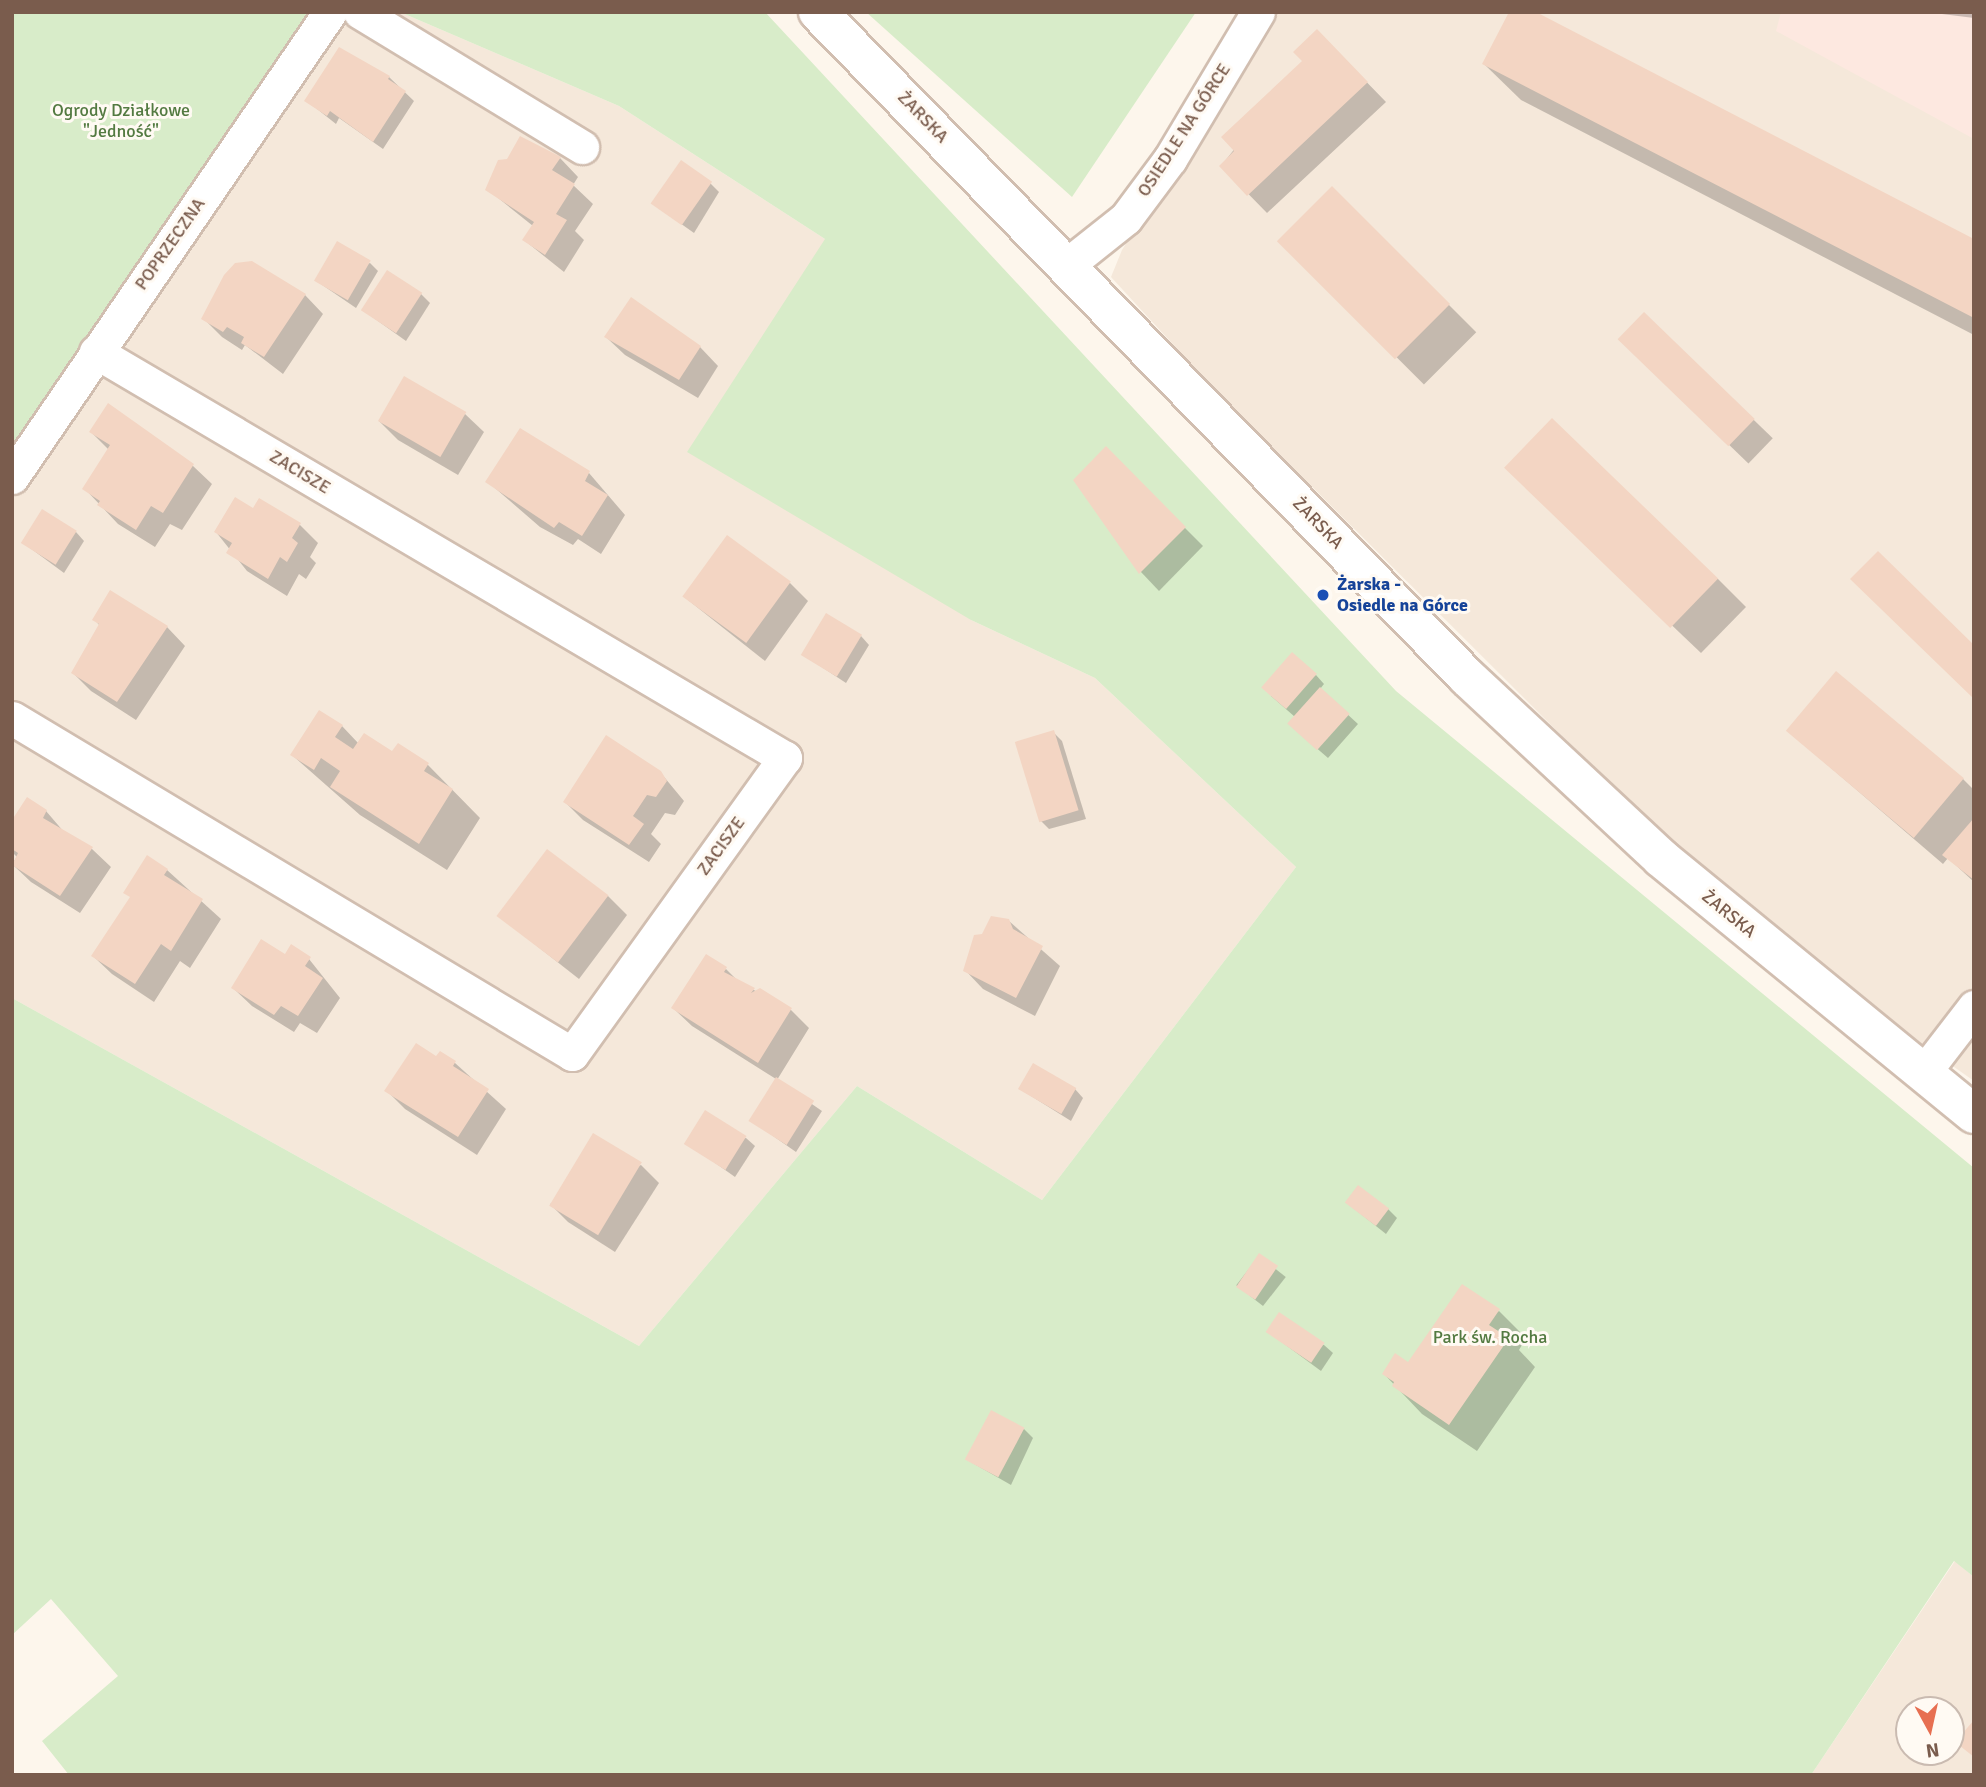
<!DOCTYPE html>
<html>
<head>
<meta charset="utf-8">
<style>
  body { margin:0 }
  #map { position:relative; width:1986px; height:1787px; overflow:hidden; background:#fdf6ec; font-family:Signika,sans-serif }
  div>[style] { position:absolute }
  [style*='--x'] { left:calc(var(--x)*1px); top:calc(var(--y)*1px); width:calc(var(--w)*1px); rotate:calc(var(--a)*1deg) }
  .residential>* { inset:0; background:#f5e8da }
  .commercial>* { inset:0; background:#fde8e0 }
  .green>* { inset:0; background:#d8ecc9 }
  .shadow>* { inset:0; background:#0003; transform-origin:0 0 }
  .building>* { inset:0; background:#f3d5c3; transform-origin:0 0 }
  .roads { filter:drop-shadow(2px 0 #d1beb0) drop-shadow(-2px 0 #d1beb0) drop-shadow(0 2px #d1beb0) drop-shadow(0 -2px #d1beb0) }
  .street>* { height:33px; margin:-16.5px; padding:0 16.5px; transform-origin:16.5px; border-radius:16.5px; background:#fff }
  .secondary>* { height:38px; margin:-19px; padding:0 19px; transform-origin:19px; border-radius:19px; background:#fff }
  .dots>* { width:19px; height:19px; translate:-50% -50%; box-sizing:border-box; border:4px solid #fffaf3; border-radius:50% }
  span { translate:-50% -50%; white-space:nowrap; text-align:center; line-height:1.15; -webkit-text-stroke:6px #fffaf3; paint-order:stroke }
  .park-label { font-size:18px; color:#537a41 }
  .street-label { font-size:18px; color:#7a5c4d }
  .transit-label { font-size:18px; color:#164399; font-weight:700 }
  .left { translate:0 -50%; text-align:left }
  .frame { position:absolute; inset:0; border:14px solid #7a5c4d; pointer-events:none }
  .north { position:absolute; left:1895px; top:1696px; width:70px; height:70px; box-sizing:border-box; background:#fffaf3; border:2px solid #cabbb1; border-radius:50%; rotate:172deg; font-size:19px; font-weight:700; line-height:28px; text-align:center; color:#7a5c4d }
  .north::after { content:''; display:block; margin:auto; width:24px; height:32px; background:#e76f51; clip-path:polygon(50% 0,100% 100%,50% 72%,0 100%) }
</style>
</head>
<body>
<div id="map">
  <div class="residential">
    <i style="clip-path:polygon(325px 12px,400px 12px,619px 106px,825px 239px,971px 620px,1095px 678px,1296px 867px,1042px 1200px,857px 1086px,639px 1346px,12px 998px,12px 475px)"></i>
    <i style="clip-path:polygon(1268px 12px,1974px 12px,1974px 1081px,1893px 1024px,1675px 843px,1555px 729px,1215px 390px,1111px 277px,1122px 250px)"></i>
    <i style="clip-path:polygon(evenodd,1955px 1561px,1974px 1577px,1974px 1775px,1811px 1775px,1955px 1561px,1909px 1710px,1951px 1710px,1951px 1752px,1909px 1752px,1909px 1710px)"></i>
  </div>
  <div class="commercial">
    <i style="clip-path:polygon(1781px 12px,1974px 12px,1974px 139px,1776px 31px)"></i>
  </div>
  <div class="green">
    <i style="clip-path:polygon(12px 12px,325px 12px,12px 475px)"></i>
    <i style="clip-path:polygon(400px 12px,765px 12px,1396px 691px,1974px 1168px,1974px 1577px,1954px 1561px,1811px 1775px,69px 1775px,42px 1741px,118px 1676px,51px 1599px,12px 1635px,12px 998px,639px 1346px,857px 1086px,1042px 1200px,1296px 867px,1095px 678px,971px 620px,687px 452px,825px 239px,619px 106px)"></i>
    <i style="clip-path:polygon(866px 12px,1196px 12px,1072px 197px)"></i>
  </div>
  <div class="shadow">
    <i style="clip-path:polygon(1926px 12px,1974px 12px,1974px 18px)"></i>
    <i style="clip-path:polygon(1317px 31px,1386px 102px,1267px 213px,1221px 166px,1304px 61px)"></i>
    <i style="clip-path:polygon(340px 49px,389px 77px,414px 101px,383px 149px,339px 118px,336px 124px,307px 101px)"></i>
    <i style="clip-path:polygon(1484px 64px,1974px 241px,1974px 335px,1521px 100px)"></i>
    <i style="clip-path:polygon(560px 158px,578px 177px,573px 185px,593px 204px,575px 231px,584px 240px,564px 272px,524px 240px,533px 226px,487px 189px)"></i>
    <i style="clip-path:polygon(710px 183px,719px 192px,694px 233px,653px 204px)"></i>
    <i style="left:1332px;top:188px;width:204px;height:74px;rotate:45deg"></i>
    <i style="clip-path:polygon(370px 263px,378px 271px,356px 308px,315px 280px)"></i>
    <i style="clip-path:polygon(421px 294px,430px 303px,406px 341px,364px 311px)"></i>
    <i style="clip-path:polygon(305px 295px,323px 314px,283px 374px,245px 345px,242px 350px,222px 337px,203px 318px)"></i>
    <i style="left:1644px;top:314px;width:179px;height:35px;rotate:44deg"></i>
    <i style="clip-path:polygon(606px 337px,700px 347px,718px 366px,698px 398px,625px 355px)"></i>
    <i style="clip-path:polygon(405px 378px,465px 414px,484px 432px,458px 475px,398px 440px,379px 421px)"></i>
    <i style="clip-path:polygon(108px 406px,193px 466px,212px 484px,182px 530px,170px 524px,155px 547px,118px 524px,85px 489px,109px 450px,91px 432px)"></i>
    <i style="clip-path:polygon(1106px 449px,1203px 546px,1159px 591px,1141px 572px,1075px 480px)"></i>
    <i style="clip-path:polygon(589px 473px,625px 515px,601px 554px,578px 539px,573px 545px,540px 527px,488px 482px)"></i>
    <i style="clip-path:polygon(1535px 495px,1718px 579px,1746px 607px,1701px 653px)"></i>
    <i style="clip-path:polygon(253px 510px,300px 525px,318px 543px,310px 557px,316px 563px,306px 579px,299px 574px,287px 596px,247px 571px,216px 532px)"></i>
    <i style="clip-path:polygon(76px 532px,84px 541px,64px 573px,22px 542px)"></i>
    <i style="clip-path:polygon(790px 583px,808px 601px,765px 661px,683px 596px)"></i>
    <i style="clip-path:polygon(94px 619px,167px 627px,185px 646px,136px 720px,91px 691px,73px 673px,100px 626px)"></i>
    <i style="clip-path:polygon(861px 636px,869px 645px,846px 683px,802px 654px)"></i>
    <i style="clip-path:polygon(1316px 675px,1324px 684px,1320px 689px,1358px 724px,1328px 758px,1298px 732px,1295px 717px,1271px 696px)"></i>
    <i style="clip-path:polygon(342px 726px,359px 744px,428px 765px,480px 818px,447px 870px,360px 815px,292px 755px)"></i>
    <i style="clip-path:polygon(1788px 731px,1963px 779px,1974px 790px,1974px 882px,1948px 858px,1943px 864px)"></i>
    <i style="clip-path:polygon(1053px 732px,1062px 741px,1086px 819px,1049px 829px,1040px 820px)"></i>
    <i style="clip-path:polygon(660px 772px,684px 801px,675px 815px,665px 813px,651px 834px,661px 844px,649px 862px,583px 820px,565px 802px)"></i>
    <i style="clip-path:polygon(46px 811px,64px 832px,92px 849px,111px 867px,80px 913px,31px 882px,12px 864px,17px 857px,12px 852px,12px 823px)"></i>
    <i style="clip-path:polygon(167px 870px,221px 919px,190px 968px,180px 961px,154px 1002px,112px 974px,93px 956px)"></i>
    <i style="clip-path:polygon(608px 896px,627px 915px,579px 979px,500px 917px)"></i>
    <i style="clip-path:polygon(1009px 921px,1060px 966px,1035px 1016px,983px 989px,965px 970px,984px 936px)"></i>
    <i style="clip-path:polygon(286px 956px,309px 959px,340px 998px,317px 1033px,300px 1023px,294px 1032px,252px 1006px,233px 988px)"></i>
    <i style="clip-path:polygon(726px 969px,739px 982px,791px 1010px,809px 1028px,777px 1080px,822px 1111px,796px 1152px,750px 1120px,776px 1079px,692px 1026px,673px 1008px)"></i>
    <i style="clip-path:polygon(437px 1058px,455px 1063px,506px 1109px,477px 1155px,405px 1109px,387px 1091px)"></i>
    <i style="clip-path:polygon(1020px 1089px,1075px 1089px,1083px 1098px,1071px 1121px)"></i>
    <i style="clip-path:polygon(746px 1138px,755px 1146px,735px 1177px,687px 1143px)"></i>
    <i style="clip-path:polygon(641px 1165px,659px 1183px,615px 1252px,568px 1222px,550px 1204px)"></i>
    <i style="clip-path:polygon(1347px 1203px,1388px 1209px,1397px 1218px,1386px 1234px)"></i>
    <i style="left:1259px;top:1256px;width:34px;height:37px;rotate:38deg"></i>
    <i style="clip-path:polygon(1499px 1311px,1526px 1338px,1519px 1350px,1535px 1367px,1477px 1451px,1422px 1414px,1384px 1374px,1409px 1365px)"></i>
    <i style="clip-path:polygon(1268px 1332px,1324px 1345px,1333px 1353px,1321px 1371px)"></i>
    <i style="clip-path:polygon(1024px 1429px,1033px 1438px,1011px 1485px,969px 1461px)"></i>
  </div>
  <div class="building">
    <i style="clip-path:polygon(1509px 12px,1536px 12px,1974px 239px,1974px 318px,1482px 64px)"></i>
    <i style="clip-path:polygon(1317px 29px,1368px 82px,1247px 196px,1219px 166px,1234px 151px,1221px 137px,1302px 61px,1293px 52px)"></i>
    <i style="clip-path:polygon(339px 47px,390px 76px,388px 79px,406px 91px,373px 142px,330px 111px,327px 116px,304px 101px)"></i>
    <i style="clip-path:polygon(520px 136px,561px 157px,552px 170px,575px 184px,556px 214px,567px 220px,545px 255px,522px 240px,534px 222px,485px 190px,498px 160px,507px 159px)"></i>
    <i style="left:681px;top:160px;width:38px;height:53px;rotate:35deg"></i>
    <i style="left:1332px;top:186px;width:167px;height:78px;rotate:45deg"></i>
    <i style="left:337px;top:241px;width:39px;height:46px;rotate:30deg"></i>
    <i style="clip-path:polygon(252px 261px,306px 294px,264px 357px,241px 343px,244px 337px,227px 327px,223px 332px,201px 319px,224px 275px,235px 263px)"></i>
    <i style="left:387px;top:270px;width:42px;height:48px;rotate:33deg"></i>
    <i style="clip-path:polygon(631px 297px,701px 346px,679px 380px,604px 337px)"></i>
    <i style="left:1644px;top:312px;width:154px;height:38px;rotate:44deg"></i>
    <i style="left:404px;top:376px;width:72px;height:52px;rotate:30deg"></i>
    <i style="clip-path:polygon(108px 403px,194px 464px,163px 513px,151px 506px,136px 530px,97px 505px,100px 501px,82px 489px,110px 445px,89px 432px)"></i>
    <i style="left:1552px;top:418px;width:231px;height:69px;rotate:44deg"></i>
    <i style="clip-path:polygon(520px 428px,590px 471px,585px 481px,608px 495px,582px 536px,559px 522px,554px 528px,485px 482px)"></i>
    <i style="clip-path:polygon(1106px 446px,1186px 527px,1139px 574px,1073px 480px)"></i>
    <i style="clip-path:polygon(235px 497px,253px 508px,259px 498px,301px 523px,292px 538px,298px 543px,287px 562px,280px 557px,268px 579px,226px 553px,232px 543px,214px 532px)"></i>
    <i style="left:42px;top:509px;width:41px;height:40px;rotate:32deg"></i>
    <i style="left:727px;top:535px;width:79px;height:76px;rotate:36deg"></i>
    <i style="clip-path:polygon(1878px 551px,1974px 645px,1974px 699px,1850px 579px)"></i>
    <i style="clip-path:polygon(110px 590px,168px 626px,117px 702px,71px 673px,99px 624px,92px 620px)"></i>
    <i style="left:826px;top:613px;width:42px;height:49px;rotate:31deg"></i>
    <i style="left:1292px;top:652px;width:33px;height:47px;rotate:41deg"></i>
    <i style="left:1836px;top:671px;width:167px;height:78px;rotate:40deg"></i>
    <i style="left:1320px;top:687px;width:40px;height:49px;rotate:42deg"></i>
    <i style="clip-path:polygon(319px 710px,343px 725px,335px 737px,353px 749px,364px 733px,392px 751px,398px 743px,429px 763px,424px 771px,453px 789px,419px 844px,330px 787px,340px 771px,321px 758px,314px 770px,290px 755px)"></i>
    <i style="left:1054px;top:730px;width:84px;height:41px;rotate:73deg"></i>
    <i style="clip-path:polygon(606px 735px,661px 771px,667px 781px,656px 797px,647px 795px,633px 816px,644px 824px,629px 845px,563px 802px)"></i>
    <i style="clip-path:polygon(27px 797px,47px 810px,43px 818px,93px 847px,60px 896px,12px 865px,18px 853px,12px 849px,12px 820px)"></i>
    <i style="clip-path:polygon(1974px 818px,1974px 880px,1942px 855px)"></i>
    <i style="left:547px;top:849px;width:77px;height:84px;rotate:37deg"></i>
    <i style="clip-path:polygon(147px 855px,168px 869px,164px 875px,203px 899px,171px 951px,161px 944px,135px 984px,91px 956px,130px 897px,123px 893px)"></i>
    <i style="clip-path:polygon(991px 916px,1009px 919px,1013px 929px,1043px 946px,1016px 998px,963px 971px,974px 935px,982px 934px)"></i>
    <i style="clip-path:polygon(261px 939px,285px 954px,291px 944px,311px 957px,305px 966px,323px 978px,298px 1016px,281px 1006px,274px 1015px,231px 988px)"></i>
    <i style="clip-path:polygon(706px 954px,727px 967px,724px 972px,755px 988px,751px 993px,760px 988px,792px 1008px,758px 1063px,671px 1008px)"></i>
    <i style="clip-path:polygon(416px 1043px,436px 1056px,440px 1051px,456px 1061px,453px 1066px,489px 1089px,458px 1137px,384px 1091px)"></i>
    <i style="left:1033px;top:1063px;width:50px;height:30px;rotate:30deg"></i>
    <i style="left:776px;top:1077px;width:45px;height:52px;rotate:32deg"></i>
    <i style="left:705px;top:1110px;width:49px;height:40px;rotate:32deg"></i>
    <i style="left:593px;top:1133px;width:57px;height:85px;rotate:31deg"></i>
    <i style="left:1358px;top:1185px;width:39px;height:22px;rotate:37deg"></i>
    <i style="left:1259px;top:1253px;width:23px;height:41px;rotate:34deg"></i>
    <i style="clip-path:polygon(1462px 1284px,1500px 1309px,1489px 1325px,1509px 1338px,1449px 1425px,1392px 1386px,1394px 1382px,1382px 1374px,1395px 1353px,1408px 1362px)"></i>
    <i style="left:1279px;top:1312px;width:55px;height:24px;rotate:34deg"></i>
    <i style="left:991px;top:1410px;width:38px;height:56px;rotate:28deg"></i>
    <i style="clip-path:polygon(1974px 1720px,1974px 1757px,1955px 1742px)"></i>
  </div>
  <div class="roads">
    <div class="street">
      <i style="--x:360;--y:12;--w:260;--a:31.3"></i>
      <i style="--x:1067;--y:265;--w:75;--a:-38.5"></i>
      <i style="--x:1126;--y:218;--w:74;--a:-53.3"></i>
      <i style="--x:1170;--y:159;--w:171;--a:-59.1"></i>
      <i style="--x:12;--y:477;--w:563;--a:-55.63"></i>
      <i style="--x:12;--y:718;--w:653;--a:30.96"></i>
      <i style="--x:572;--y:1054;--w:365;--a:-54.3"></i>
      <i style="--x:785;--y:758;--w:800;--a:-149.49"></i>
      <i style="--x:1924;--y:1072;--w:82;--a:-52.4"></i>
    </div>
    <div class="secondary">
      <i style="--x:818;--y:12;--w:929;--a:45.7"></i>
      <i style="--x:1467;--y:677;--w:265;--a:43"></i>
      <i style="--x:1661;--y:858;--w:404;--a:39.3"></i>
    </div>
  </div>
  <div class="dots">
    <i style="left:1323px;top:595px;background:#1a4fb4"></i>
  </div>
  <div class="park-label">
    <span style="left:121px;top:121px">Ogrody Działkowe<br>"Jedność"</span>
    <span style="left:1490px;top:1337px">Park św. Rocha</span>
  </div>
  <div class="street-label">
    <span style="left:923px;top:117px;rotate:46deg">ŻARSKA</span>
    <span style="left:1184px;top:130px;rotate:-57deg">OSIEDLE NA GÓRCE</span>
    <span style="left:170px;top:244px;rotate:-55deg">POPRZECZNA</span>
    <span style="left:300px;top:472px;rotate:31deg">ZACISZE</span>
    <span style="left:1318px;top:523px;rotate:46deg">ŻARSKA</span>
    <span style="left:721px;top:846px;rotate:-54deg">ZACISZE</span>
    <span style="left:1729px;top:914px;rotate:39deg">ŻARSKA</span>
  </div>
  <div class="transit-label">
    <span class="left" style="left:1337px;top:595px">Żarska -<br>Osiedle na Górce</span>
  </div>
  <div class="frame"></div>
  <div class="north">N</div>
</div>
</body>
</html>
